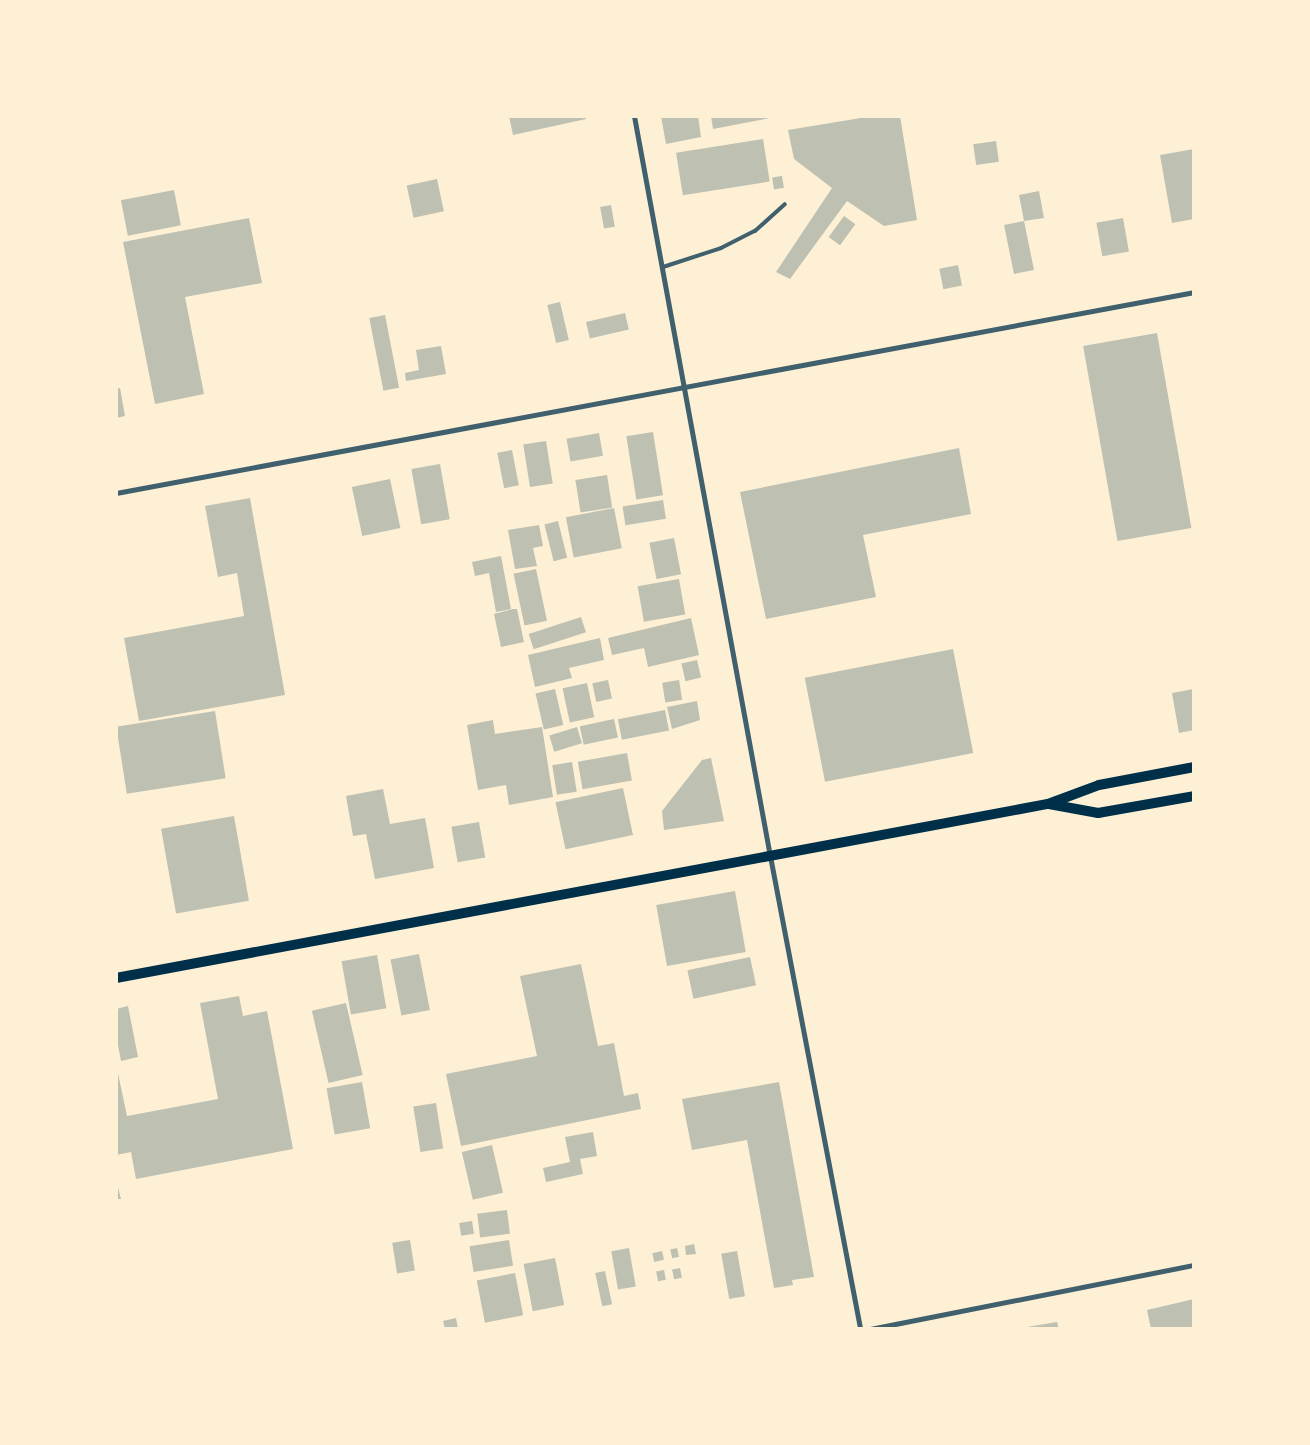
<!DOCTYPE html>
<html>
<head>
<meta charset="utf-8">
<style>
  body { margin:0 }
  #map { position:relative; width:1310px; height:1445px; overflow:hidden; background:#fdf0d5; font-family:"Noto Sans",sans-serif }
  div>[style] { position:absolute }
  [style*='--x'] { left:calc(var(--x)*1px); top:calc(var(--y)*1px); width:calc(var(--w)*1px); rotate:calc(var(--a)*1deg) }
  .building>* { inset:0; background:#bec0b2; transform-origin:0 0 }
  .service>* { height:4px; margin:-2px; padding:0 2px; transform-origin:2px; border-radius:2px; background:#3f606c }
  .minor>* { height:5px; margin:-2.5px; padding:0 2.5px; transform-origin:2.5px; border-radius:2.5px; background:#3f606c }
  .secondary>* { height:10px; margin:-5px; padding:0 5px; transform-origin:5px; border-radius:5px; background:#003049 }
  span { translate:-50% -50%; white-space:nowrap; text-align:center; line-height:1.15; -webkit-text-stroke:4.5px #fdf0d5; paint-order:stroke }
  .frame { position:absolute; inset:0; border:118px solid #fdf0d5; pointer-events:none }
</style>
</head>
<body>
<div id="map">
  <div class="building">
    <i style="clip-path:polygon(509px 116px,586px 116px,586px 119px,513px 135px)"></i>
    <i style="clip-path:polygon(661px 116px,698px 116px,701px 137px,666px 144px)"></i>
    <i style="clip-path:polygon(711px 116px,775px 116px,775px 117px,713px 129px)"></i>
    <i style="clip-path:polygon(873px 116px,900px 116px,917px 220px,884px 226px,847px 201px,790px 279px,776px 272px,832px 188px,794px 159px,788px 130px)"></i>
    <i style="left:763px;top:139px;width:43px;height:88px;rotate:81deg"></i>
    <i style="left:996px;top:141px;width:21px;height:23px;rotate:82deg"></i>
    <i style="clip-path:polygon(1194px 149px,1194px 219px,1172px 223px,1160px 155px)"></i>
    <i style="left:782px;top:176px;width:12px;height:10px;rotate:81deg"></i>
    <i style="left:437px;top:179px;width:33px;height:31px;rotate:78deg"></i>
    <i style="left:174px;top:190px;width:36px;height:54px;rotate:79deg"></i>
    <i style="clip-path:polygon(1039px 191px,1044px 218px,1024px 221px,1034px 270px,1014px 274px,1004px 225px,1024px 221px,1019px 195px)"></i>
    <i style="left:611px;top:205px;width:22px;height:11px;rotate:80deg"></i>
    <i style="left:844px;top:216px;width:14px;height:26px;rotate:36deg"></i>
    <i style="clip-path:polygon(249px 218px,262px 283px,185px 297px,204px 394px,155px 404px,123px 242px)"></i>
    <i style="left:1123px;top:218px;width:34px;height:27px;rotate:80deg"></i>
    <i style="left:958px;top:265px;width:21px;height:19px;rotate:79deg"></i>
    <i style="left:560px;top:302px;width:39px;height:13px;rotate:77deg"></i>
    <i style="left:625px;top:313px;width:17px;height:40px;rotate:77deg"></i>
    <i style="left:385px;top:315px;width:74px;height:16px;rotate:79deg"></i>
    <i style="left:1157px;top:333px;width:198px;height:75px;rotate:80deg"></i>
    <i style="clip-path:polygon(441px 346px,446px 374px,406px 381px,405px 373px,419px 370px,416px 350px)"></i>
    <i style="clip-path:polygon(120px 388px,125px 416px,116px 418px,116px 389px)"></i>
    <i style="left:653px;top:432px;width:64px;height:27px;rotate:81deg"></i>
    <i style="left:599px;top:433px;width:23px;height:33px;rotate:80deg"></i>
    <i style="left:546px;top:441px;width:43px;height:23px;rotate:81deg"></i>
    <i style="clip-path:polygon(959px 448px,971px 514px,863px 535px,876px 597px,766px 619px,740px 492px)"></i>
    <i style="left:512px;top:450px;width:36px;height:15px;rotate:79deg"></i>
    <i style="left:440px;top:464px;width:56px;height:29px;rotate:80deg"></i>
    <i style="left:607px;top:475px;width:33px;height:32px;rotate:81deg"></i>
    <i style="left:390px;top:479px;width:50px;height:39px;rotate:78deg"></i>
    <i style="clip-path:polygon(250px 498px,285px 695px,139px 721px,124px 638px,244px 616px,237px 573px,218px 577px,205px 506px)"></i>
    <i style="left:663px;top:500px;width:19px;height:41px;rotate:81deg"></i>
    <i style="left:614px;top:508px;width:41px;height:49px;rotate:79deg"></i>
    <i style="left:558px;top:521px;width:38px;height:14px;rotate:76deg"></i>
    <i style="clip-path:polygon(539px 525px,543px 546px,533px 548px,537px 566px,515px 569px,508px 530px)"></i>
    <i style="left:674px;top:538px;width:37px;height:25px;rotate:79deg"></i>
    <i style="clip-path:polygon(501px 556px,511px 609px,496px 612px,489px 573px,475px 576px,472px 562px)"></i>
    <i style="left:536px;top:569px;width:53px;height:23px;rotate:78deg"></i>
    <i style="left:679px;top:579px;width:36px;height:42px;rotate:80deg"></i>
    <i style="clip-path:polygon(513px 609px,517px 609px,524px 642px,501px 647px,494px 614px)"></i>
    <i style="left:581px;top:617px;width:16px;height:55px;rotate:72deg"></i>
    <i style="clip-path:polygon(691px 618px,699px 655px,648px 667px,644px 648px,612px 655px,608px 638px)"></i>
    <i style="clip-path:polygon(600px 638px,604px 660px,569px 668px,572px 678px,535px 687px,528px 655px)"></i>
    <i style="left:953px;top:649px;width:106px;height:151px;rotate:79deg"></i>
    <i style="left:697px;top:660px;width:18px;height:16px;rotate:77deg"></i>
    <i style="left:608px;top:680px;width:19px;height:16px;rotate:78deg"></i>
    <i style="left:679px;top:680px;width:20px;height:17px;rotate:81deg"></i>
    <i style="left:587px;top:683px;width:35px;height:25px;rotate:78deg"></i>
    <i style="left:555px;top:689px;width:37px;height:20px;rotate:77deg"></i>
    <i style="clip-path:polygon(1194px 689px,1194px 730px,1179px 733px,1172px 693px)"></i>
    <i style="clip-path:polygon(697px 701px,700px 720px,672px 729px,667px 707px)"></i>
    <i style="left:665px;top:710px;width:21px;height:48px;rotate:79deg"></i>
    <i style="left:215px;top:711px;width:68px;height:100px;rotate:81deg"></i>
    <i style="left:614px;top:719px;width:19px;height:35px;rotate:78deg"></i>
    <i style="clip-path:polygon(493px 720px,495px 734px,542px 727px,553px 797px,509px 805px,506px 785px,478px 790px,467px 725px)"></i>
    <i style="left:577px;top:727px;width:17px;height:29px;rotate:73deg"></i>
    <i style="left:627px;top:753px;width:28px;height:50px;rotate:80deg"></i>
    <i style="clip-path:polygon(711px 758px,724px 821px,664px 830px,662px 811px,702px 760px)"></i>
    <i style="left:572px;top:762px;width:30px;height:20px;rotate:81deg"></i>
    <i style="left:623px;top:788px;width:48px;height:69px;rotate:78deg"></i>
    <i style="clip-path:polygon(383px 789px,390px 824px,425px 818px,434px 868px,375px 879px,366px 834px,353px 836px,346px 796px)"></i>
    <i style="left:234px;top:816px;width:86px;height:74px;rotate:80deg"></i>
    <i style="left:479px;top:822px;width:36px;height:28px;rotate:80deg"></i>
    <i style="left:735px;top:891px;width:62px;height:80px;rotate:80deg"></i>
    <i style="left:419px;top:954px;width:57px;height:29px;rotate:79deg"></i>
    <i style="left:377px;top:955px;width:54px;height:36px;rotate:80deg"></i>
    <i style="left:750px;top:957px;width:29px;height:64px;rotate:78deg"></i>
    <i style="clip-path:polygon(581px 964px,598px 1046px,614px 1043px,624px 1096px,638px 1093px,641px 1109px,461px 1146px,446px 1074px,537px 1056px,520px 976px)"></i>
    <i style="clip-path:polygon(239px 996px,243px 1016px,267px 1011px,293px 1149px,136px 1179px,131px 1152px,116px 1155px,116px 1064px,127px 1116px,218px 1099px,200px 1003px)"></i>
    <i style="left:346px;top:1003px;width:74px;height:35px;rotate:77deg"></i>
    <i style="clip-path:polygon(128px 1006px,138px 1057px,121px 1061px,116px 1035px,116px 1009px)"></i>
    <i style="left:362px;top:1082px;width:47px;height:36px;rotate:80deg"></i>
    <i style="clip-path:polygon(779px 1082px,814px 1277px,792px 1280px,793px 1285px,774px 1288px,747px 1140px,692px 1150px,682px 1099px)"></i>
    <i style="left:436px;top:1103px;width:46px;height:23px;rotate:81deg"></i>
    <i style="clip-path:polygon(593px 1132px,597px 1156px,580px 1159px,583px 1174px,546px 1182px,543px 1168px,570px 1162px,565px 1137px)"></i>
    <i style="left:492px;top:1145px;width:49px;height:31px;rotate:77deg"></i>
    <i style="clip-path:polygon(116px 1180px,121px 1199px,116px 1199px)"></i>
    <i style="left:507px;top:1210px;width:24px;height:30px;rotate:83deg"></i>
    <i style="left:472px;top:1221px;width:13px;height:13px;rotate:81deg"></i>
    <i style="left:410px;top:1240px;width:31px;height:18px;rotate:81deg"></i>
    <i style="left:509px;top:1240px;width:26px;height:40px;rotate:81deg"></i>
    <i style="clip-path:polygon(694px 1244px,696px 1254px,686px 1255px,685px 1246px)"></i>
    <i style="left:629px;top:1248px;width:39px;height:18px;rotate:80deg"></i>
    <i style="left:677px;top:1248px;width:9px;height:7px;rotate:77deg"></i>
    <i style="left:662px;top:1251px;width:9px;height:10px;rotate:77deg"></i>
    <i style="left:737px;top:1251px;width:46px;height:16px;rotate:80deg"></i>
    <i style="left:555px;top:1258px;width:48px;height:32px;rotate:79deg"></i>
    <i style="left:680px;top:1268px;width:10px;height:8px;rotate:79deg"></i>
    <i style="left:664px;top:1270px;width:10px;height:8px;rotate:79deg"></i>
    <i style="left:605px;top:1271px;width:34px;height:10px;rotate:78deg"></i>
    <i style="left:515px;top:1273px;width:43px;height:39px;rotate:79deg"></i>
    <i style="clip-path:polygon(1194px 1299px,1194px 1329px,1151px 1329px,1147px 1310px)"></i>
    <i style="clip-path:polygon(456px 1318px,458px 1329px,445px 1329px,443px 1321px)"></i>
    <i style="clip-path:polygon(1057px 1322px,1059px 1329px,1021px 1329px,1021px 1328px)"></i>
  </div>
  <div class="service">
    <i style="--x:663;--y:267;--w:61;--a:-18.1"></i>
    <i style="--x:721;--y:248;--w:38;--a:-27"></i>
    <i style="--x:755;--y:231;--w:40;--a:-42"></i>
  </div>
  <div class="minor">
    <i style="--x:634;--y:116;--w:752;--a:79.59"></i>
    <i style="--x:770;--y:856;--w:481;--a:79.2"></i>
    <i style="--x:116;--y:493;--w:1097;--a:-10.56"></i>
    <i style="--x:870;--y:1329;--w:330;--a:-11.2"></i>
  </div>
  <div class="secondary">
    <i style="--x:1049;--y:804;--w:50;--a:10.4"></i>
    <i style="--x:1098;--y:813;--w:97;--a:-10"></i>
    <i style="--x:116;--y:978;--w:948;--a:-10.58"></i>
    <i style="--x:1048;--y:804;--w:54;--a:-20.4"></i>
    <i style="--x:1099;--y:785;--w:97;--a:-10.7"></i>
  </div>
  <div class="frame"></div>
</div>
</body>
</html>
